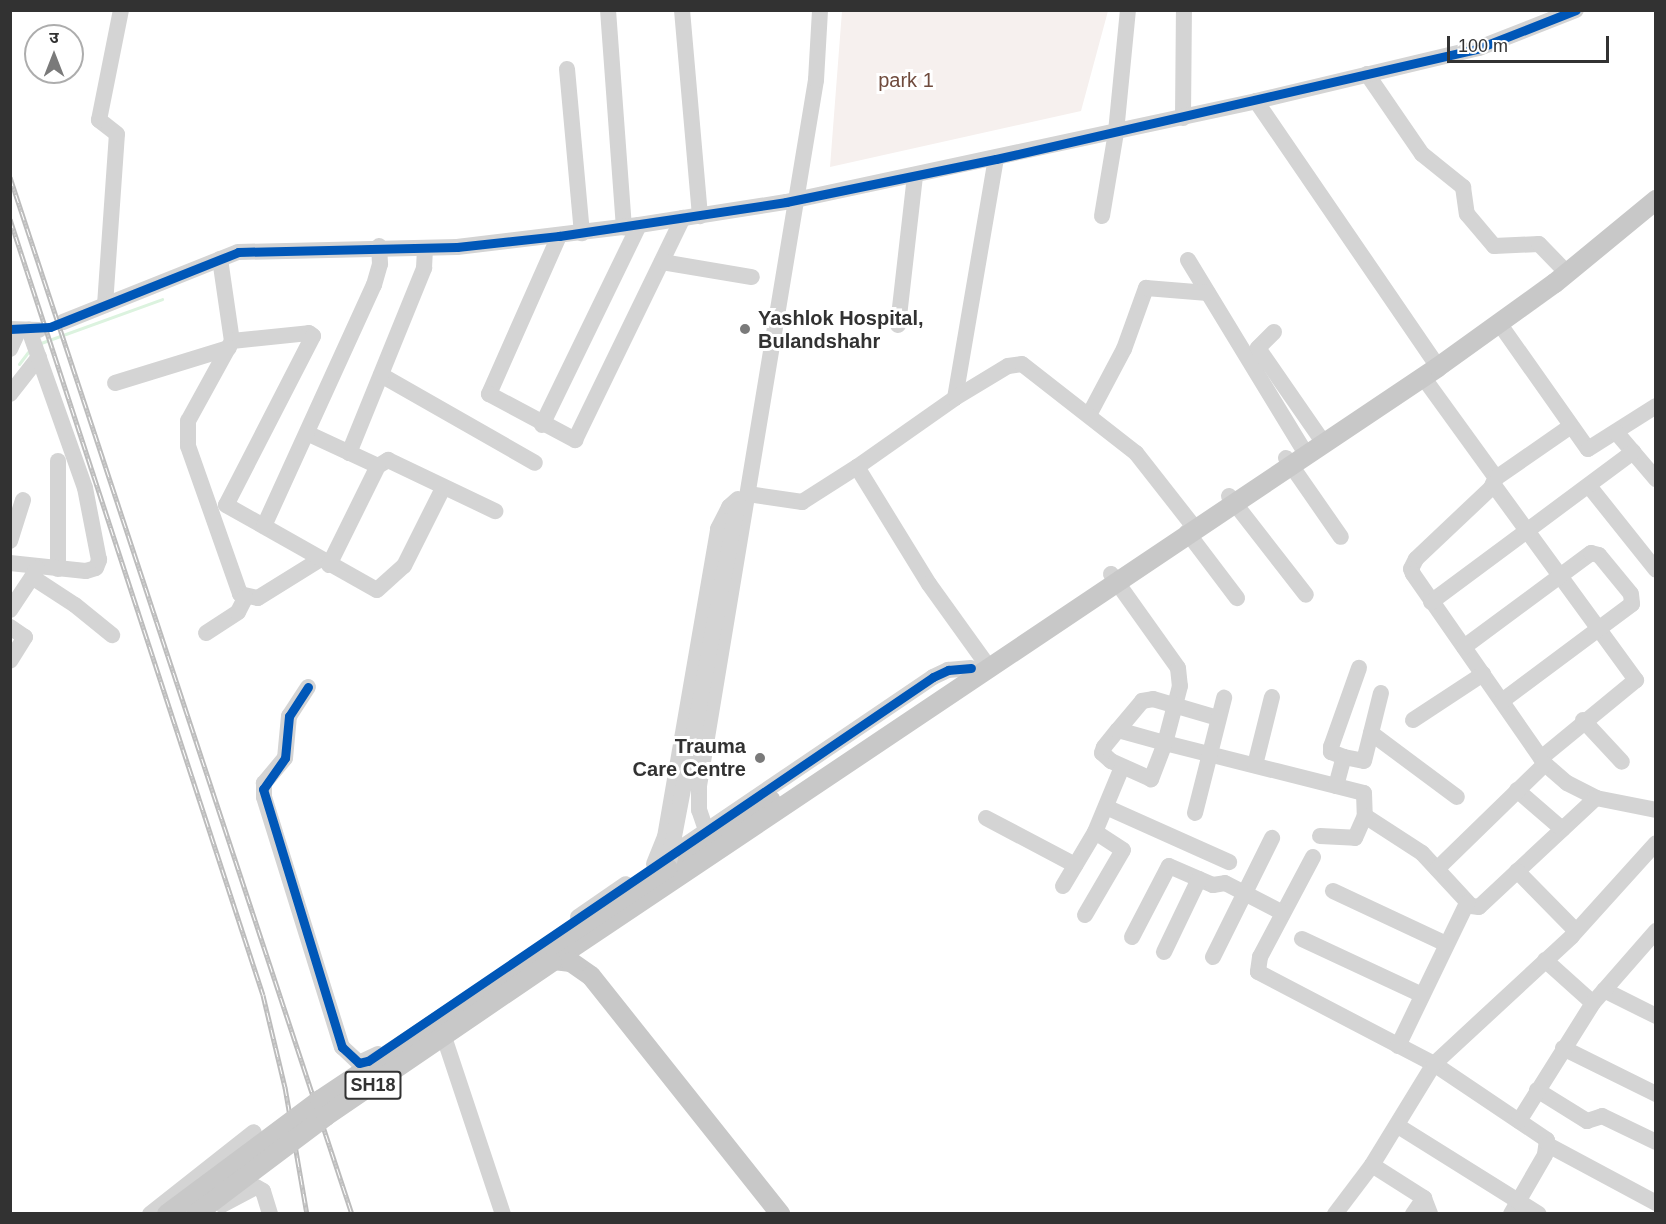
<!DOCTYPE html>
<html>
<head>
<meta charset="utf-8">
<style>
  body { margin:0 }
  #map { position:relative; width:1666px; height:1224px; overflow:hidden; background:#fff; font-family:Helvetica,"Noto Sans Devanagari",sans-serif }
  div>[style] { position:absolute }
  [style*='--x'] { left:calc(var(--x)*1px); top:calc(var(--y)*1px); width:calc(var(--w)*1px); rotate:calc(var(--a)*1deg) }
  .green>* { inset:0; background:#f6f0ee }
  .stream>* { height:3px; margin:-1.5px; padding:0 1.5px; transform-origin:1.5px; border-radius:1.5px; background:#dcf3df }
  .minor>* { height:16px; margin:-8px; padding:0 8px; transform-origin:8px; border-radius:8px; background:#d4d4d4 }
  .major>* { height:20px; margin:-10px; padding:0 10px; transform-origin:10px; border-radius:10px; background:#c8c8c8 }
  .rail>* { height:5px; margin-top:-2.5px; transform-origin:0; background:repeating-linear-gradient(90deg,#fff 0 9px,#bcbcbc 0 18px); box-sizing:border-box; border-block:2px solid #bcbcbc }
  .minor-bridge>* { height:16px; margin:-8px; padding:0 8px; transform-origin:8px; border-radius:8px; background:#d4d4d4 }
  .major-bridge>* { height:20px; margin:-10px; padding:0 10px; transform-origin:10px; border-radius:10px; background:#c8c8c8 }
  .cycleway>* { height:9px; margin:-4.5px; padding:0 4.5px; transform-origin:4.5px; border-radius:4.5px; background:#0057b8 }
  .dots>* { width:16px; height:16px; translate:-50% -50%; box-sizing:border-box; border:3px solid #fff; border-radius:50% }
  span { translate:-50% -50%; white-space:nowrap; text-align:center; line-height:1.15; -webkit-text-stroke:6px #fff; paint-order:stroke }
  .shield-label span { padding:2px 4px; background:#fff; border:2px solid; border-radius:4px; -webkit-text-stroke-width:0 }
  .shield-label { font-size:18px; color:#323232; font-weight:700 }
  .park-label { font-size:20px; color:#704b3d }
  .poi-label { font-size:20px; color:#323232; font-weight:700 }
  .left { translate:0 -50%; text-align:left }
  .right { translate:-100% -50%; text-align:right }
  .frame { position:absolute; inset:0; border:12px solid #323232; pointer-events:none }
  .north { position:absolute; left:24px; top:24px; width:60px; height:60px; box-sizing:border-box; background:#fff; border:2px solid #adadad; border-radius:50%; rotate:0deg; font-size:16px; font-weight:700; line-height:24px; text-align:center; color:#323232 }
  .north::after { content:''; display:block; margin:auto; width:21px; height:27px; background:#7a7a7a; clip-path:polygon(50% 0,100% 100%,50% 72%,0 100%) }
  .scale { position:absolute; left:1447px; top:36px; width:162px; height:27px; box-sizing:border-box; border:3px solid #323232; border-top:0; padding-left:8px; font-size:18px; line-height:21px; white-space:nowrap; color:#323232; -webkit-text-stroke:4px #fff; paint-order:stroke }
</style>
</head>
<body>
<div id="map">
  <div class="green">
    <i style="clip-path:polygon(842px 11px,842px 10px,1108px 11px,1081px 111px,830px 167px)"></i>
  </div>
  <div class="stream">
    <i style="--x:38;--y:344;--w:132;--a:-19.9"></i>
    <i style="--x:19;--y:364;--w:15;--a:-53"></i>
  </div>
  <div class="minor">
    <i style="--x:608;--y:10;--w:218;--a:85.8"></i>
    <i style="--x:682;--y:10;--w:207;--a:85"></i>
    <i style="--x:567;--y:69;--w:165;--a:84.8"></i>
    <i style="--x:1367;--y:74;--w:97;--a:55.5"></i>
    <i style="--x:1422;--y:154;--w:53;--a:38.8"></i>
    <i style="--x:1463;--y:187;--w:27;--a:82"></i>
    <i style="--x:1467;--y:214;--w:42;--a:49.8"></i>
    <i style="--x:1494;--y:246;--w:45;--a:-2.5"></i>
    <i style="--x:1539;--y:244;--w:32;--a:46"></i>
    <i style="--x:1256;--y:101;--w:322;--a:55.6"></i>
    <i style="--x:1183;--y:118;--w:108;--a:-89.5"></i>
    <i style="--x:1102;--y:216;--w:85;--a:-80.5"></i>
    <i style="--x:1116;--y:132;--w:123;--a:-84.4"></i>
    <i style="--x:559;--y:236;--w:173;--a:113.9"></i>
    <i style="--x:489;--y:394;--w:98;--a:28.1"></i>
    <i style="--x:575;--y:440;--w:247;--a:-64.1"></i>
    <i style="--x:220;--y:259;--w:83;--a:81.7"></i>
    <i style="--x:232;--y:341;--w:91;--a:118.8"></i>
    <i style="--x:188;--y:421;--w:25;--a:90"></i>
    <i style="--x:188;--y:446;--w:157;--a:70.6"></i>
    <i style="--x:240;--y:594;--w:18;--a:13"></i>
    <i style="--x:258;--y:598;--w:72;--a:-31.9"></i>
    <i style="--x:1188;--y:260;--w:227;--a:58.7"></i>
    <i style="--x:662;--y:262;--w:91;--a:9.5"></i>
    <i style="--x:105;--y:305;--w:171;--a:-86"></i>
    <i style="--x:117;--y:134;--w:23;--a:-142"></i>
    <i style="--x:99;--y:120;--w:112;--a:-78.7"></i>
    <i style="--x:63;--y:322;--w:188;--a:-21.8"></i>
    <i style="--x:238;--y:252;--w:219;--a:-1.3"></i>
    <i style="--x:457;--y:247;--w:183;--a:-6.9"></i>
    <i style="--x:639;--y:225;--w:149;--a:-8.9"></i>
    <i style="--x:786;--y:202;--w:481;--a:-12.1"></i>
    <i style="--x:1256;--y:101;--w:229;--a:-13.4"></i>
    <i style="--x:1479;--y:48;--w:104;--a:-21.4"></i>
    <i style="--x:1499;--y:323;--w:154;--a:54.8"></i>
    <i style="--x:1588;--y:449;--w:80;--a:-32.3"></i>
    <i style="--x:898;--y:325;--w:151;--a:-83.5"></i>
    <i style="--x:10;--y:329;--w:29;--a:2"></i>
    <i style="--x:1274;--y:332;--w:23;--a:135"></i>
    <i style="--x:1258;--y:348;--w:114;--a:55.3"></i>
    <i style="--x:232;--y:341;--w:77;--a:-5.9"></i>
    <i style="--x:309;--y:333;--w:5;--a:37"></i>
    <i style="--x:313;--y:336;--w:190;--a:117.2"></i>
    <i style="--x:226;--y:505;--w:173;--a:29.4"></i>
    <i style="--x:377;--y:590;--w:36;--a:-42"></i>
    <i style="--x:404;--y:566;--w:87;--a:-63.4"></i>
    <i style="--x:10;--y:349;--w:21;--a:-65"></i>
    <i style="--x:381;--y:375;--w:177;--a:29.7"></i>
    <i style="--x:1423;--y:377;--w:125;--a:54.1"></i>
    <i style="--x:1496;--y:478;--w:11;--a:117"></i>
    <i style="--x:1491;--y:488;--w:103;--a:136.6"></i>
    <i style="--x:1416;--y:559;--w:11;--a:117"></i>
    <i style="--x:1411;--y:569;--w:5;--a:68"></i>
    <i style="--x:1413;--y:574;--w:231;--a:55.2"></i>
    <i style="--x:1545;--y:764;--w:29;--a:41"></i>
    <i style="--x:1567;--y:783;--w:33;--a:27"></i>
    <i style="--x:1596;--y:798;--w:61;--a:11.3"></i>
    <i style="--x:115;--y:383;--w:119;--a:-17.1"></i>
    <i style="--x:10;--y:394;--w:47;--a:-51.9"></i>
    <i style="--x:955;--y:398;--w:242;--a:-80.3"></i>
    <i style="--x:1089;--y:415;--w:75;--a:-62.1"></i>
    <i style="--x:1124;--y:349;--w:65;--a:-70.2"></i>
    <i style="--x:1146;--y:288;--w:62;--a:4.6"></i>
    <i style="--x:542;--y:425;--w:222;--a:-64.1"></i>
    <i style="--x:1616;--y:432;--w:62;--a:49.6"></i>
    <i style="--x:309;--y:434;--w:76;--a:24.9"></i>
    <i style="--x:378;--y:466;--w:12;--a:-31"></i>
    <i style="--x:388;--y:460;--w:119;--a:25.5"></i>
    <i style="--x:349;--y:453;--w:200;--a:-67.9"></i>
    <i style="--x:424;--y:268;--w:20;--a:-87"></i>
    <i style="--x:1286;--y:458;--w:96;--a:55.2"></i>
    <i style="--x:58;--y:461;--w:108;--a:90"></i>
    <i style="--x:857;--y:467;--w:120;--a:-35.1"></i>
    <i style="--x:955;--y:398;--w:62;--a:-31.1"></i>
    <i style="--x:1008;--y:366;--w:14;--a:-8"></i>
    <i style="--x:1022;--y:364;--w:145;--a:38"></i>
    <i style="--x:1136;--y:453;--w:94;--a:51.9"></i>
    <i style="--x:1496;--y:478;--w:91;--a:-34.7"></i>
    <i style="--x:1493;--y:484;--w:243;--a:53.9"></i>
    <i style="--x:1636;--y:680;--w:123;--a:140.6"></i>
    <i style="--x:1589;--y:486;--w:107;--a:51.4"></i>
    <i style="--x:748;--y:494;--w:55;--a:8.4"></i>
    <i style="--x:802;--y:502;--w:65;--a:-32.5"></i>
    <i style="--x:857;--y:467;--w:137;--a:58.4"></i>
    <i style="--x:929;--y:584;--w:105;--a:54.3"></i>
    <i style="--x:1229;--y:496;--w:125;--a:52.1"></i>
    <i style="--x:264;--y:526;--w:265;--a:-65.5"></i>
    <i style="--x:374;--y:285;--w:22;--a:-74"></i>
    <i style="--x:380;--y:264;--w:18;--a:-93"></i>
    <i style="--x:1187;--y:532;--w:83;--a:52.9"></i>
    <i style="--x:10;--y:541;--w:43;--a:-72.4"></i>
    <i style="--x:10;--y:563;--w:76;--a:6"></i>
    <i style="--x:86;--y:571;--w:10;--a:-17"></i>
    <i style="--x:96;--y:568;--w:9;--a:-69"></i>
    <i style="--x:99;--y:560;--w:73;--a:-101"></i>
    <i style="--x:85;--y:488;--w:168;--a:-109.5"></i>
    <i style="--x:329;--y:565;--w:110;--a:-63.7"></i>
    <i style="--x:1111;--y:574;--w:115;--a:54.5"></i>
    <i style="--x:1178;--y:668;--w:18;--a:84"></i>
    <i style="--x:1180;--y:686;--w:59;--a:104.7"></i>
    <i style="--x:1165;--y:743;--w:205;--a:14.1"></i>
    <i style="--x:1364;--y:793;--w:23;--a:88"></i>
    <i style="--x:1365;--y:816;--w:68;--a:33"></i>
    <i style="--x:1422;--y:853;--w:72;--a:47.2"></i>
    <i style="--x:1471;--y:906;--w:8;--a:7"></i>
    <i style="--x:1479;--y:907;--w:160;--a:-43"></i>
    <i style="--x:32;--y:577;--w:51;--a:33.1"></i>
    <i style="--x:75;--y:605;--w:48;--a:39"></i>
    <i style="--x:1431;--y:602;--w:252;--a:-36.6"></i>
    <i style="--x:10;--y:610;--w:50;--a:-56.3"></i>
    <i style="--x:10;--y:627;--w:18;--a:34"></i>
    <i style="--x:25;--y:637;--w:28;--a:122"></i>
    <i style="--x:206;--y:633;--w:38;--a:-33"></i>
    <i style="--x:238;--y:612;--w:16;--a:-63"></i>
    <i style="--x:1464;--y:647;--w:158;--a:-36.5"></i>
    <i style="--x:1591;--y:553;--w:8;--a:14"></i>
    <i style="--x:1599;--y:555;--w:50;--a:50.6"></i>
    <i style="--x:1631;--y:594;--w:10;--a:84"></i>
    <i style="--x:1632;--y:604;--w:162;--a:143.3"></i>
    <i style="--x:308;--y:687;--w:35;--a:123"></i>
    <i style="--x:289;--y:716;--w:42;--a:95.4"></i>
    <i style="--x:285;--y:758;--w:33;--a:130"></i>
    <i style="--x:264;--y:783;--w:14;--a:90"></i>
    <i style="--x:264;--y:797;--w:262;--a:72.7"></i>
    <i style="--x:342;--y:1047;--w:23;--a:43"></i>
    <i style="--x:359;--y:1063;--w:21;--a:-25"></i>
    <i style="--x:1413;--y:720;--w:84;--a:-33.3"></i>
    <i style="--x:1583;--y:720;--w:57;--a:47.1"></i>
    <i style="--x:1118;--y:730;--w:49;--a:15.5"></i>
    <i style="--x:1165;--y:743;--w:39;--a:111"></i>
    <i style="--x:1151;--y:779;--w:44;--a:-155.8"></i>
    <i style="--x:1111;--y:761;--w:12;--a:-138"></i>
    <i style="--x:1102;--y:753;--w:6;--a:-72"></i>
    <i style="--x:1104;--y:747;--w:22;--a:-51"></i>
    <i style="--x:1118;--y:730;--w:38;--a:-50"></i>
    <i style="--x:1142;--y:701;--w:11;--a:-10"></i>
    <i style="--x:1153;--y:699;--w:68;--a:16.3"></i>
    <i style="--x:1371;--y:733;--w:107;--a:36.7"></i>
    <i style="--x:1344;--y:757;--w:20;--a:11"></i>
    <i style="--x:1364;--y:761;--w:70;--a:-76"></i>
    <i style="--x:1255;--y:765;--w:70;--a:-76"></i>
    <i style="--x:1336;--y:786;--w:30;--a:-75"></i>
    <i style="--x:1344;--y:757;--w:14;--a:-159"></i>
    <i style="--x:1331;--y:752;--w:5;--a:-90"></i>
    <i style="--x:1331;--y:747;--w:84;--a:-70.5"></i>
    <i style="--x:1517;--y:790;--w:60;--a:40.9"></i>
    <i style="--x:1106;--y:807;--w:135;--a:24.1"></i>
    <i style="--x:1195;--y:813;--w:119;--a:-75.8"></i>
    <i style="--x:986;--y:818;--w:101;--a:27.8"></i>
    <i style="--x:706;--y:830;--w:21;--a:-109"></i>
    <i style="--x:699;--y:810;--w:24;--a:-90"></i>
    <i style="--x:699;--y:786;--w:716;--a:-80.59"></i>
    <i style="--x:816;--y:80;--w:70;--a:-86.7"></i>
    <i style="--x:1320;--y:836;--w:35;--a:3"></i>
    <i style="--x:1355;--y:838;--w:24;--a:-66"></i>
    <i style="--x:1313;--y:857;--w:113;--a:117.9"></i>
    <i style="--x:1260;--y:957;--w:15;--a:98"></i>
    <i style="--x:1258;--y:972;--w:199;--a:27.6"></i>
    <i style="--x:1434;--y:1064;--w:136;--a:33.9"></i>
    <i style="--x:1547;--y:1140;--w:15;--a:98"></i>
    <i style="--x:1545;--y:1155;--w:68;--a:120"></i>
    <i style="--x:663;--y:860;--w:326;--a:-34.1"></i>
    <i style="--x:933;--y:677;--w:17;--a:-25"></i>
    <i style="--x:948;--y:670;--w:23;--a:-5"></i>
    <i style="--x:654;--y:864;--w:29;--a:-68"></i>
    <i style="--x:665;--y:837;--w:313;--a:-80.2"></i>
    <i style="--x:718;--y:529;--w:25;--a:-63"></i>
    <i style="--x:729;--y:507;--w:12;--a:-42"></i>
    <i style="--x:1437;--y:869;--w:151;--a:-44.2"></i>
    <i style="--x:1517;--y:871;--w:84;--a:45.5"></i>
    <i style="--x:1063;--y:886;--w:63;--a:-59.3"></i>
    <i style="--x:1095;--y:832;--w:70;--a:-67.4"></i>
    <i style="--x:1333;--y:891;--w:125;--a:25.1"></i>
    <i style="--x:1085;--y:915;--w:75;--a:-59.7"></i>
    <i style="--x:1123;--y:850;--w:33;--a:-147"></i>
    <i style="--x:578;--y:917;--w:58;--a:-34.5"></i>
    <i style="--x:1132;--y:937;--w:80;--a:-62.5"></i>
    <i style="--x:1169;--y:866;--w:48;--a:23.4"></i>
    <i style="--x:1213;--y:885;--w:12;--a:-9"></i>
    <i style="--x:1225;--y:883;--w:65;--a:27.3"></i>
    <i style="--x:1302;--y:939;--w:132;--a:25"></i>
    <i style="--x:1164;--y:952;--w:81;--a:-64.4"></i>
    <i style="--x:1213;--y:957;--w:133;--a:-63.6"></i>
    <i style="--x:1545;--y:960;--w:64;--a:41.9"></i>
    <i style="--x:1604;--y:990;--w:58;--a:26.6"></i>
    <i style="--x:444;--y:1037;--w:187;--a:71.6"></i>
    <i style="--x:1398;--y:1046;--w:159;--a:-64.2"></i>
    <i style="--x:1563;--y:1048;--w:104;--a:26.3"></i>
    <i style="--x:1537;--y:1090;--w:59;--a:31.8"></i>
    <i style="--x:1587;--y:1121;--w:16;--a:-18"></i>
    <i style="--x:1602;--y:1116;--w:60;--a:25.7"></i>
    <i style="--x:1519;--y:1121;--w:139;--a:-57.9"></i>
    <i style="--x:1593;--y:1003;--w:96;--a:-48.8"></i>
    <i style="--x:1398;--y:1126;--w:166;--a:32"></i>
    <i style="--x:1548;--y:1145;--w:123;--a:28.2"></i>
    <i style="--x:1372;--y:1165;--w:62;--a:32.4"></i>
    <i style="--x:1424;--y:1198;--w:17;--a:69"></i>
    <i style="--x:222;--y:1205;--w:38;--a:-28"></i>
    <i style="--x:256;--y:1187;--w:8;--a:30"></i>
    <i style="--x:263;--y:1191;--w:24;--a:73"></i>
    <i style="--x:150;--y:1214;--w:132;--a:-38.3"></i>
    <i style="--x:1335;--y:1214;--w:61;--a:-52.9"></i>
    <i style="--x:1372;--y:1165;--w:119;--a:-58.5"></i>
    <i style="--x:1434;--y:1064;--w:188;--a:-42.8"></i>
    <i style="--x:1572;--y:936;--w:125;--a:-47.9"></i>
    <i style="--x:1413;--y:1214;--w:19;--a:-55"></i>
  </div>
  <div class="major">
    <i style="--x:668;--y:868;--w:123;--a:-33.7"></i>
    <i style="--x:554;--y:960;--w:1064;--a:-33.85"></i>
    <i style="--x:1438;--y:367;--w:144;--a:-35.7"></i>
    <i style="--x:1555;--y:283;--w:131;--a:-39.4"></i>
    <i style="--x:554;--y:960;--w:17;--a:7"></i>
    <i style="--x:571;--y:962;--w:24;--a:35"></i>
    <i style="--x:591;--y:976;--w:304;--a:51.5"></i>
  </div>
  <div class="rail">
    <i style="--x:10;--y:177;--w:1092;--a:71.75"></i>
    <i style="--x:10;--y:219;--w:816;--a:71.94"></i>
    <i style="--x:263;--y:995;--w:95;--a:76.6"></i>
    <i style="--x:285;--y:1087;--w:129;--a:80.2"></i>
  </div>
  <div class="minor-bridge">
    <i style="--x:668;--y:868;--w:369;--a:-79.2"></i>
  </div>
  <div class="major-bridge">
    <i style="--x:167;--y:1214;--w:191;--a:-36.7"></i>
    <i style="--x:320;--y:1100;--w:418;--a:-33.7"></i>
    <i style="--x:196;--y:1214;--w:163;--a:-37"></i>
    <i style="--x:326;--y:1116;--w:273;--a:-34.3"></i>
  </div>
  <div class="cycleway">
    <i style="--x:10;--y:329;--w:40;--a:-2.9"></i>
    <i style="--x:50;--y:327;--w:202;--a:-21.7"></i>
    <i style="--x:238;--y:252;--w:219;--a:-1.3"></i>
    <i style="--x:457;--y:247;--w:103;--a:-6.2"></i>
    <i style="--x:559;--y:236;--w:230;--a:-8.5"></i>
    <i style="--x:786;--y:202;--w:214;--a:-11.6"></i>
    <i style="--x:996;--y:159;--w:496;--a:-12.9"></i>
    <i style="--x:1479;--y:48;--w:104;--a:-21.4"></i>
    <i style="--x:308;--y:687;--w:35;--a:123"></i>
    <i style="--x:289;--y:716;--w:42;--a:95.4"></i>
    <i style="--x:285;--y:758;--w:38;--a:125"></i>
    <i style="--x:263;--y:789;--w:270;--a:73"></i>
    <i style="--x:342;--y:1047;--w:23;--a:43"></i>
    <i style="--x:359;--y:1063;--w:9;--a:-13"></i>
    <i style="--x:368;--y:1061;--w:683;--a:-34.2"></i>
    <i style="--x:933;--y:677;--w:17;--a:-25"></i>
    <i style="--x:948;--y:670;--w:23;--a:-5"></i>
  </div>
  <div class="dots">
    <i style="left:745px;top:329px;background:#7a7a7a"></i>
    <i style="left:760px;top:758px;background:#7a7a7a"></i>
  </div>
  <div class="shield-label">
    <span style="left:373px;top:1085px">SH18</span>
  </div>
  <div class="park-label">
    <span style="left:906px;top:80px">park 1</span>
  </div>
  <div class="poi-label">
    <span class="left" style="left:758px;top:330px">Yashlok Hospital,<br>Bulandshahr</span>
    <span class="right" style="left:746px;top:758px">Trauma<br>Care Centre</span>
  </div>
  <div class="frame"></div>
  <div class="north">उ</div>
  <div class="scale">100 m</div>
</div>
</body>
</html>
